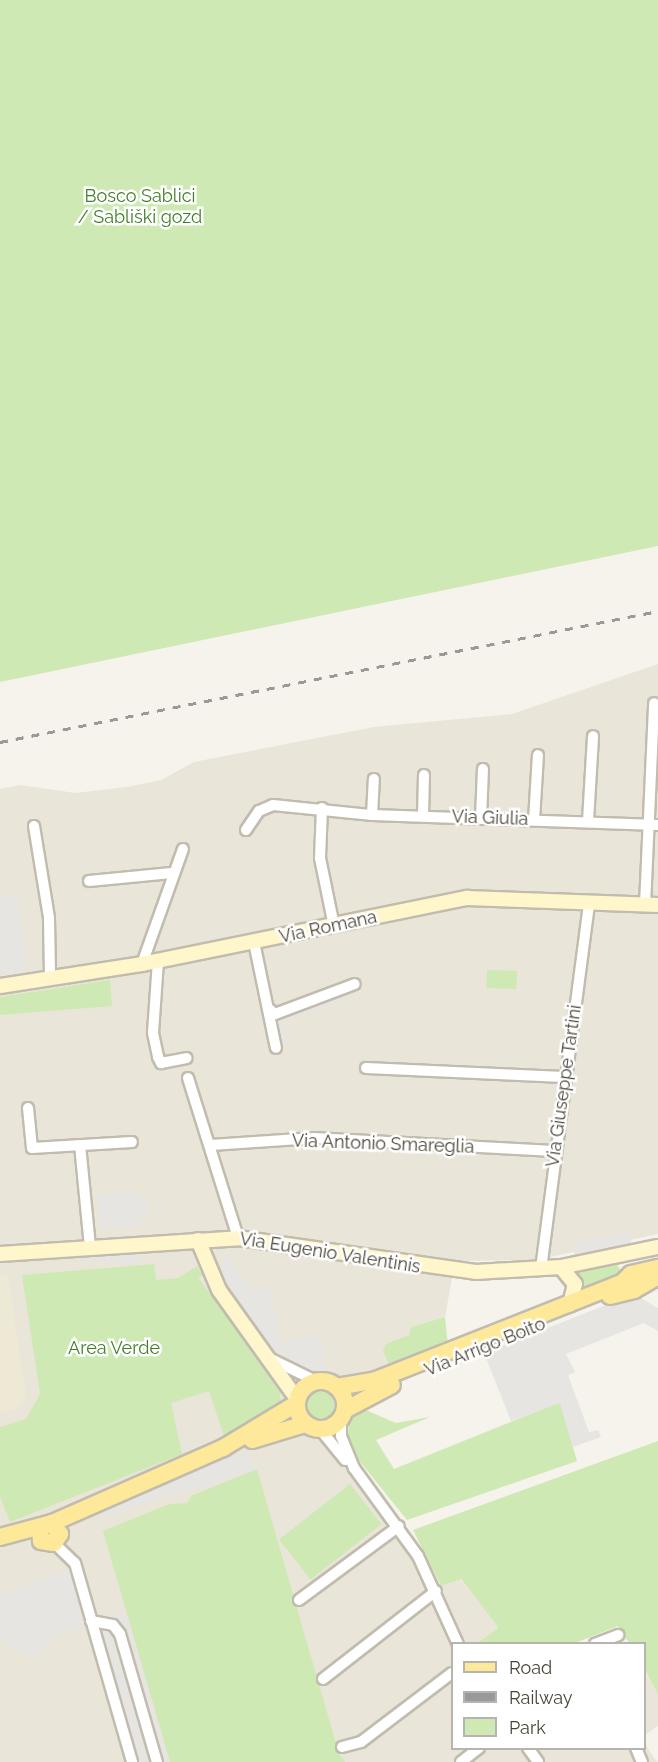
<!DOCTYPE html>
<html>
<head>
<meta charset="utf-8">
<style>
  body { margin:0 }
  #map { position:relative; width:658px; height:1762px; overflow:hidden; background:#f5f3eb; font-family:Raleway,sans-serif }
  div>[style] { position:absolute }
  [style*='--x'] { left:calc(var(--x)*1px); top:calc(var(--y)*1px); width:calc(var(--w)*1px); rotate:calc(var(--a)*1deg) }
  .residential>* { inset:0; background:#e9e5d9 }
  .education>* { inset:0; background:#eee9d5 }
  .green>* { inset:0; background:#cee9b4; transform-origin:0 0 }
  .round { border-radius:50% }
  .parking>* { inset:0; background:#e7e5e2; transform-origin:0 0 }
  .roads { filter:drop-shadow(2px 0 #c1bcad) drop-shadow(-2px 0 #c1bcad) drop-shadow(0 2px #c1bcad) drop-shadow(0 -2px #c1bcad) }
  .street>* { height:10px; margin:-5px; padding:0 5px; transform-origin:5px; border-radius:5px; background:#fff }
  .secondary>* { height:14px; margin:-7px; padding:0 7px; transform-origin:7px; border-radius:7px; background:#fff6cc }
  .primary>* { height:16px; margin:-8px; padding:0 8px; transform-origin:8px; border-radius:8px; background:#fee99b }
  .primary>.ring { margin:-8px; padding:0; box-sizing:content-box; background:none; border:16px solid #fee99b; border-radius:50% }
  .rail>* { height:3px; margin-top:-1.5px; transform-origin:0; background:repeating-linear-gradient(90deg,#999 0 8px,transparent 0 16px) }
  span { translate:-50% -50%; white-space:nowrap; text-align:center; line-height:1.15; -webkit-text-stroke:5px #fff; paint-order:stroke }
  .park-label { font-size:18px; color:#447d2a }
  .street-label { font-size:18px; color:#4a4438 }
  .legend { position:absolute; left:451px; top:1642px; width:195px; height:108px; box-sizing:border-box; background:#fff; border:2px solid #b7b4af; margin:0; padding:8px 10px; list-style:none; font-size:18px; color:#4a4438 }
  .legend li { display:flex; align-items:center; gap:12px; height:30px }
  .legend b { width:30px; border:2px solid #b7b4af }
</style>
</head>
<body>
<div id="map">
  <div class="residential">
    <i style="clip-path:polygon(658px 664px,658px 1234px,536px 1260px,455px 1261px,445px 1317px,411px 1327px,409px 1335px,386px 1344px,390px 1367px,349px 1384px,348px 1417px,325px 1438px,441px 1586px,460px 1579px,500px 1628px,477px 1643px,452px 1644px,452px 1748px,644px 1748px,645px 1744px,657px 1762px,0 1762px,0 789px,20px 785px,75px 793px,127px 787px,161px 780px,194px 762px,374px 727px,512px 714px)"></i>
    <i style="clip-path:polygon(644px 1670px,658px 1695px,658px 1726px,645px 1735px)"></i>
  </div>
  <div class="education">
    <i style="clip-path:polygon(8px 1275px,26px 1396px,20px 1407px,0 1413px,0 1276px)"></i>
  </div>
  <div class="green">
    <i style="clip-path:polygon(0 0,658px 0,658px 546px,0 682px)"></i>
    <i style="left:487px;top:970px;width:30px;height:18px;rotate:2deg"></i>
    <i style="clip-path:polygon(110px 980px,112px 1006px,0 1015px,0 997px)"></i>
    <i style="clip-path:polygon(616px 1262px,622px 1274px,585px 1289px,576px 1271px)"></i>
    <i style="clip-path:polygon(154px 1264px,156px 1280px,178px 1278px,197px 1266px,203px 1276px,198px 1277px,279px 1391px,282px 1405px,224px 1436px,209px 1391px,171px 1403px,182px 1454px,10px 1522px,0 1497px,0 1427px,26px 1419px,40px 1394px,22px 1275px)"></i>
    <i style="clip-path:polygon(445px 1317px,448px 1346px,390px 1367px,383px 1350px,386px 1344px,409px 1335px,411px 1327px)"></i>
    <i class="round" style="left:306px;top:1391px;width:28px;height:28px"></i>
    <i style="clip-path:polygon(560px 1402px,577px 1461px,407px 1520px,357px 1458px,347px 1436px,350px 1420px,361px 1408px,396px 1423px,430px 1417px,376px 1440px,394px 1469px)"></i>
    <i style="clip-path:polygon(658px 1441px,658px 1695px,645px 1670px,644px 1644px,629px 1643px,618px 1626px,575px 1643px,477px 1643px,499px 1628px,461px 1579px,441px 1586px,413px 1530px)"></i>
    <i style="clip-path:polygon(257px 1469px,339px 1754px,345px 1762px,170px 1762px,103px 1531px,169px 1504px,187px 1503px,191px 1496px)"></i>
    <i style="left:350px;top:1484px;width:51px;height:90px;rotate:52deg"></i>
  </div>
  <div class="parking">
    <i style="clip-path:polygon(16px 895px,29px 970px,0 974px,0 898px)"></i>
    <i style="clip-path:polygon(338px 994px,341px 1002px,284px 1021px,288px 1043px,280px 1045px,275px 1017px)"></i>
    <i style="clip-path:polygon(139px 1192px,140px 1199px,147px 1198px,148px 1218px,141px 1218px,142px 1227px,100px 1228px,97px 1195px)"></i>
    <i style="clip-path:polygon(629px 1232px,632px 1245px,575px 1259px,573px 1243px)"></i>
    <i style="left:139px;top:1253px;width:12px;height:139px;rotate:95deg"></i>
    <i style="clip-path:polygon(226px 1255px,255px 1293px,269px 1286px,282px 1342px,318px 1334px,329px 1371px,305px 1369px,269px 1347px,220px 1271px)"></i>
    <i style="clip-path:polygon(634px 1294px,658px 1308px,658px 1331px,644px 1323px,566px 1354px,575px 1372px,568px 1375px,589px 1432px,598px 1430px,601px 1437px,573px 1447px,560px 1403px,511px 1421px,484px 1353px)"></i>
    <i style="left:249px;top:1450px;width:21px;height:162px;rotate:73deg"></i>
    <i style="clip-path:polygon(69px 1569px,87px 1624px,57px 1636px,31px 1657px,0 1641px,0 1594px)"></i>
    <i style="left:126px;top:1612px;width:156px;height:36px;rotate:74deg"></i>
  </div>
  <div class="roads">
    <div class="street">
      <i style="--x:322;--y:808;--w:50;--a:92.3"></i>
      <i style="--x:320;--y:858;--w:69;--a:78.4"></i>
      <i style="--x:372;--y:815;--w:36;--a:-87"></i>
      <i style="--x:423;--y:816;--w:41;--a:-88.6"></i>
      <i style="--x:481;--y:818;--w:49;--a:-87.7"></i>
      <i style="--x:534;--y:820;--w:65;--a:-86.5"></i>
      <i style="--x:588;--y:821;--w:85;--a:-86.6"></i>
      <i style="--x:34;--y:826;--w:93;--a:80.7"></i>
      <i style="--x:49;--y:918;--w:60;--a:89"></i>
      <i style="--x:246;--y:830;--w:23;--a:-56"></i>
      <i style="--x:259;--y:811;--w:15;--a:-23"></i>
      <i style="--x:273;--y:805;--w:100;--a:5.8"></i>
      <i style="--x:372;--y:815;--w:286;--a:2"></i>
      <i style="--x:89;--y:881;--w:83;--a:-5.5"></i>
      <i style="--x:645;--y:905;--w:202;--a:-87.4"></i>
      <i style="--x:254;--y:942;--w:108;--a:78.3"></i>
      <i style="--x:158;--y:961;--w:72;--a:94"></i>
      <i style="--x:153;--y:1033;--w:25;--a:78"></i>
      <i style="--x:158;--y:1057;--w:7;--a:63"></i>
      <i style="--x:161;--y:1063;--w:26;--a:-11"></i>
      <i style="--x:142;--y:964;--w:122;--a:-70.4"></i>
      <i style="--x:268;--y:1008;--w:9;--a:41"></i>
      <i style="--x:275;--y:1014;--w:85;--a:-20.6"></i>
      <i style="--x:366;--y:1068;--w:198;--a:2.6"></i>
      <i style="--x:188;--y:1078;--w:168;--a:72.6"></i>
      <i style="--x:28;--y:1108;--w:40;--a:84.3"></i>
      <i style="--x:32;--y:1148;--w:100;--a:-3.4"></i>
      <i style="--x:80;--y:1145;--w:102;--a:84.4"></i>
      <i style="--x:211;--y:1145;--w:103;--a:-3.9"></i>
      <i style="--x:314;--y:1138;--w:240;--a:3.1"></i>
      <i style="--x:541;--y:1269;--w:370;--a:-82.5"></i>
      <i style="--x:271;--y:1359;--w:50;--a:26.1"></i>
      <i style="--x:341;--y:1419;--w:17;--a:90"></i>
      <i style="--x:341;--y:1436;--w:35;--a:68"></i>
      <i style="--x:354;--y:1468;--w:109;--a:54"></i>
      <i style="--x:418;--y:1556;--w:97;--a:65.6"></i>
      <i style="--x:320;--y:1429;--w:40;--a:51"></i>
      <i style="--x:54;--y:1543;--w:29;--a:44"></i>
      <i style="--x:75;--y:1563;--w:207;--a:74"></i>
      <i style="--x:299;--y:1600;--w:124;--a:-36.5"></i>
      <i style="--x:91;--y:1621;--w:22;--a:10"></i>
      <i style="--x:113;--y:1625;--w:11;--a:52"></i>
      <i style="--x:120;--y:1634;--w:133;--a:73.9"></i>
      <i style="--x:595;--y:1644;--w:25;--a:-21"></i>
      <i style="--x:323;--y:1679;--w:143;--a:-37.9"></i>
      <i style="--x:342;--y:1747;--w:20;--a:-15"></i>
      <i style="--x:361;--y:1742;--w:114;--a:-37.2"></i>
      <i style="--x:528;--y:1748;--w:17;--a:54"></i>
      <i style="--x:636;--y:1748;--w:15;--a:67"></i>
      <i style="--x:461;--y:1762;--w:23;--a:-38"></i>
    </div>
    <div class="secondary">
      <i style="--x:0;--y:986;--w:144;--a:-8.8"></i>
      <i style="--x:142;--y:964;--w:332;--a:-11.5"></i>
      <i style="--x:467;--y:898;--w:191;--a:2.1"></i>
      <i style="--x:198;--y:1240;--w:54;--a:67.2"></i>
      <i style="--x:219;--y:1290;--w:134;--a:54.4"></i>
      <i style="--x:0;--y:1254;--w:239;--a:-3.8"></i>
      <i style="--x:238;--y:1238;--w:240;--a:8.1"></i>
      <i style="--x:476;--y:1272;--w:85;--a:-3.4"></i>
      <i style="--x:561;--y:1267;--w:99;--a:-11.7"></i>
      <i style="--x:561;--y:1267;--w:22;--a:51"></i>
      <i style="--x:575;--y:1284;--w:21;--a:104"></i>
    </div>
    <div class="primary">
      <i style="--x:610;--y:1296;--w:25;--a:-14"></i>
      <i style="--x:634;--y:1290;--w:28;--a:-30"></i>
      <i class="ring" style="left:297px;top:1381px;width:32px;height:32px"></i>
      <i style="--x:337;--y:1387;--w:40;--a:-10"></i>
      <i style="--x:376;--y:1380;--w:266;--a:-21.6"></i>
      <i style="--x:623;--y:1282;--w:11;--a:-45"></i>
      <i style="--x:631;--y:1274;--w:28;--a:-13"></i>
      <i style="--x:345;--y:1410;--w:53;--a:-28"></i>
      <i style="--x:252;--y:1440;--w:55;--a:-16.8"></i>
      <i style="--x:40;--y:1527;--w:14;--a:86"></i>
      <i style="--x:41;--y:1541;--w:13;--a:9"></i>
      <i style="--x:54;--y:1543;--w:11;--a:-56"></i>
      <i style="--x:60;--y:1534;--w:14;--a:-126"></i>
      <i style="--x:0;--y:1537;--w:54;--a:-15.1"></i>
      <i style="--x:52;--y:1523;--w:187;--a:-23.7"></i>
      <i style="--x:223;--y:1448;--w:85;--a:-31.1"></i>
    </div>
  </div>
  <div class="rail">
    <i style="--x:0;--y:742;--w:671;--a:-11.26"></i>
  </div>
  <div class="park-label">
    <span style="left:140px;top:207px">Bosco Sablici<br>/ Sabliški gozd</span>
    <span style="left:114px;top:1348px">Area Verde</span>
  </div>
  <div class="street-label">
    <span style="left:490px;top:818px;rotate:2deg">Via Giulia</span>
    <span style="left:328px;top:927px;rotate:-12deg">Via Romana</span>
    <span style="left:564px;top:1086px;rotate:-82deg">Via Giuseppe Tartini</span>
    <span style="left:383px;top:1144px;rotate:2deg">Via Antonio Smareglia</span>
    <span style="left:330px;top:1253px;rotate:9deg">Via Eugenio Valentinis</span>
    <span style="left:485px;top:1347px;rotate:-22deg">Via Arrigo Boito</span>
  </div>
  <ul class="legend">
  <li><b style="height:8px;background:#fee99b"></b>Road</li>
  <li><b style="height:8px;background:#999"></b>Railway</li>
  <li><b style="height:16px;background:#cee9b4"></b>Park</li>
  </ul>
</div>
</body>
</html>
